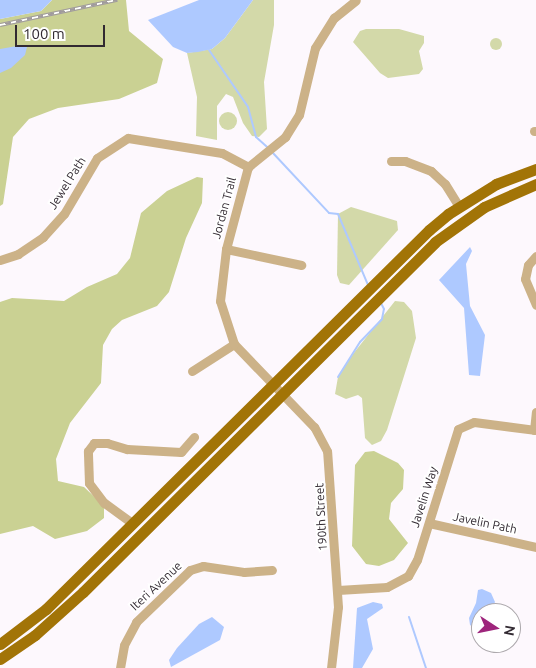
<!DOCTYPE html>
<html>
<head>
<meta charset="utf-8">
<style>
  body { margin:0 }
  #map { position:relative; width:536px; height:668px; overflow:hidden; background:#fdf8fd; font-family:Ubuntu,sans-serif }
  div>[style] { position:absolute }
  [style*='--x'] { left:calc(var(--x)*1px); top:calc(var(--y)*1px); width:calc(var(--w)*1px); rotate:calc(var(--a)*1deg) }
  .green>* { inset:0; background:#d3d9a9 }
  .round { border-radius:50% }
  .forest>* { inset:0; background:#cad193 }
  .water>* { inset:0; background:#aec9ff }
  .stream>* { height:2px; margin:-1px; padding:0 1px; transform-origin:1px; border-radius:1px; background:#aec9ff }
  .minor>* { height:9px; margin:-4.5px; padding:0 4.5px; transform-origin:4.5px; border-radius:4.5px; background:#ccb288 }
  .major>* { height:11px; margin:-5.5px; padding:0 5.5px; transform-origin:5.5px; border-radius:5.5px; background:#a27407 }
  .rail>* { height:4px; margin-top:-2px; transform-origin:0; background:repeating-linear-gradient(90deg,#fff 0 5.5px,#9f999f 0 11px); box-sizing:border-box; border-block:1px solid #9f999f }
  span { translate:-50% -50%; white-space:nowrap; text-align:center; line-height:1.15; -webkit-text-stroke:4px #fff; paint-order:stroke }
  .street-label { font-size:12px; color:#312931 }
  .north { position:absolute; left:471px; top:603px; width:50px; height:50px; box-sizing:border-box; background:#fff; border:1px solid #ada9ad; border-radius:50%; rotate:101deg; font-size:14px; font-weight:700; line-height:20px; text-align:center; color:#312931 }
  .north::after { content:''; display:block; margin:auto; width:18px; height:22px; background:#9e257c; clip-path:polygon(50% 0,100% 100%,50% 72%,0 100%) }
  .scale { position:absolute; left:15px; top:25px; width:90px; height:22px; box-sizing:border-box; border:2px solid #312931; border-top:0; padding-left:6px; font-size:15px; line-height:18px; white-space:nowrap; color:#312931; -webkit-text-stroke:4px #fff; paint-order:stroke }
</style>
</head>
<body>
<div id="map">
  <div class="green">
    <i style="clip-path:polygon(253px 0,274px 0,274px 25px,264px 82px,267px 129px,259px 137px,252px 136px,243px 123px,233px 97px,226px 94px,217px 106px,217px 140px,196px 136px,197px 97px,187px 53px,212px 49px,225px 38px)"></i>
    <i style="clip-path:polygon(366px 29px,399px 29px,424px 36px,424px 43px,419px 51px,423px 69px,419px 74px,388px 78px,380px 73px,353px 42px,360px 31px)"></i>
    <i class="round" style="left:490px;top:38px;width:12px;height:12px"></i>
    <i class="round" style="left:219px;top:112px;width:18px;height:18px"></i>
    <i style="clip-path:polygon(351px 207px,397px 221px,398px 230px,349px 285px,340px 283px,337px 275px,338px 214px)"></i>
    <i style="clip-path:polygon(395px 301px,404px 302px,412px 311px,416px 338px,387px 430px,381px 441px,372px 445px,365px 438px,362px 398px,358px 395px,346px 399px,335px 394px,338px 377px,353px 354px)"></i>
  </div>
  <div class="forest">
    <i style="clip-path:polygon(52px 0,126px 0,129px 31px,163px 59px,157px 83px,119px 99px,58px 108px,29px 119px,13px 137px,3px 204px,0 206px,0 19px,41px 11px)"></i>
    <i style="clip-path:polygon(197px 177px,203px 178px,202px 203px,186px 238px,169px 292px,157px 306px,122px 320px,112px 329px,103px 345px,101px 383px,70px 423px,56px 459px,58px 481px,84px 487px,104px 506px,104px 518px,87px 531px,55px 539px,33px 526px,0 534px,0 302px,12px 298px,64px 301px,87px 287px,117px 274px,130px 258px,141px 213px,167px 191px)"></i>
    <i style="clip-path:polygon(374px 451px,398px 463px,404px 470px,403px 489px,391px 503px,389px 519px,408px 543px,394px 560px,379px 566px,366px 564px,352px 546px,355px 465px,365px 452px)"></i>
  </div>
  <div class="water">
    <i style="clip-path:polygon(0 0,52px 0,41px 11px,0 19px)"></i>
    <i style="clip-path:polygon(199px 0,253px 0,225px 38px,212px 49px,198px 52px,187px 53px,173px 47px,148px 20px)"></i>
    <i style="clip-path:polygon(23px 45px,27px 47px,25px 55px,11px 68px,0 73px,0 49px)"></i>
    <i style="clip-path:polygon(470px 247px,472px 251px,466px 264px,470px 306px,485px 335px,480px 376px,469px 375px,464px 308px,439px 280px)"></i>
    <i style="clip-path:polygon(482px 589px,491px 593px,495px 602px,490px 613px,481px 613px,481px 624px,473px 627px,470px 625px,469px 618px,476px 603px,478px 590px)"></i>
    <i style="clip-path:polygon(373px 602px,382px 604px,383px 608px,367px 619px,373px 649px,362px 668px,353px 668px,357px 608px)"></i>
    <i style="clip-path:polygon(212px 617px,224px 627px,220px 640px,171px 667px,169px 660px,177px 648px,199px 624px)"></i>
  </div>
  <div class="stream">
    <i style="--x:209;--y:50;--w:69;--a:55.6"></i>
    <i style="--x:248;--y:107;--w:31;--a:75"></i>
    <i style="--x:256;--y:137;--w:15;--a:42"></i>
    <i style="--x:272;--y:152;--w:83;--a:46.9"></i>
    <i style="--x:329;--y:213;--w:9;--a:6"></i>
    <i style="--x:338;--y:214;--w:77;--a:67.1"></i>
    <i style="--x:338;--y:377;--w:41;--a:-57.8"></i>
    <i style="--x:360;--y:342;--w:32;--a:-46"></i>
    <i style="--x:382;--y:319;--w:10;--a:-79"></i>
    <i style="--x:384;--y:309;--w:7;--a:-117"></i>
    <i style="--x:409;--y:617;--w:54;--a:71.6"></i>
  </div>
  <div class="minor">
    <i style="--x:534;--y:131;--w:2;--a:0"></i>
    <i style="--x:391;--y:161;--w:14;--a:0"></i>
    <i style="--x:405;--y:161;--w:28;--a:21"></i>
    <i style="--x:431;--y:171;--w:19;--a:43"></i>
    <i style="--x:445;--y:184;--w:26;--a:58"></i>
    <i style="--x:226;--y:249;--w:77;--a:12"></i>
    <i style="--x:536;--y:256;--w:12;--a:132"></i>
    <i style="--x:528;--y:265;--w:14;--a:102"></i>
    <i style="--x:525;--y:279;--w:28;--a:67"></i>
    <i style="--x:0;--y:260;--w:19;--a:-18"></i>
    <i style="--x:18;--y:254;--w:30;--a:-34"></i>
    <i style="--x:43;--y:237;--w:31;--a:-48"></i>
    <i style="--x:64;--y:214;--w:65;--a:-59.5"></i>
    <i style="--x:97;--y:158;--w:37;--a:-33"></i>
    <i style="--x:128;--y:138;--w:95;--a:9.1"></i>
    <i style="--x:222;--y:153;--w:30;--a:28"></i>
    <i style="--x:192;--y:371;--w:50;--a:-32.7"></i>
    <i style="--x:534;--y:430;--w:18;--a:-84"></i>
    <i style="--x:132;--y:523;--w:34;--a:-144"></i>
    <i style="--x:104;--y:503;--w:25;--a:-127"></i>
    <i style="--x:89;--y:483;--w:32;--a:-92"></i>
    <i style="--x:88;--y:451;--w:10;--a:-53"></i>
    <i style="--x:94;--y:443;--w:13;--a:0"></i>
    <i style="--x:107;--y:443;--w:21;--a:17"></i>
    <i style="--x:127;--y:449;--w:54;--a:3.2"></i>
    <i style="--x:181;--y:452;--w:20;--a:-49"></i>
    <i style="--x:429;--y:523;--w:110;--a:12.6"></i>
    <i style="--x:338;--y:590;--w:49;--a:-3.5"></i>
    <i style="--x:387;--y:587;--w:24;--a:-28"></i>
    <i style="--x:408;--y:576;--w:18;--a:-61"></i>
    <i style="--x:417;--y:560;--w:137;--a:-72.6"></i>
    <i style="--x:458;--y:429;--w:17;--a:-24"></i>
    <i style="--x:474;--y:422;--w:63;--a:7.4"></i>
    <i style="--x:120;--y:668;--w:23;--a:-80"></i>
    <i style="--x:124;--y:645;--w:26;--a:-62"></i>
    <i style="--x:136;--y:622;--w:75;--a:-43.9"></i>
    <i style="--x:190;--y:570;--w:14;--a:-17"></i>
    <i style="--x:203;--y:566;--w:41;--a:8.3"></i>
    <i style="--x:244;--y:572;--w:28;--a:-4"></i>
    <i style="--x:331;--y:668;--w:61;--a:-83.5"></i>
    <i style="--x:338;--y:607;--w:156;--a:-94"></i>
    <i style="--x:327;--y:451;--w:27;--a:-118"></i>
    <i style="--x:314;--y:427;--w:115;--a:-133.9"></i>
    <i style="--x:234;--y:344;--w:45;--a:-108"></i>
    <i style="--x:220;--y:301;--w:52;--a:-83.4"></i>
    <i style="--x:226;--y:249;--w:85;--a:-75"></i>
    <i style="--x:248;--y:167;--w:48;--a:-39"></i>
    <i style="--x:285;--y:137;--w:26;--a:-58"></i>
    <i style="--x:299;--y:115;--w:69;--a:-76.6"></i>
    <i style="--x:315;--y:48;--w:36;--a:-58"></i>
    <i style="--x:334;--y:18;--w:28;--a:-39"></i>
  </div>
  <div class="major">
    <i style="--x:0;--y:644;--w:58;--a:-37.3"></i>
    <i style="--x:46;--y:609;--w:539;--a:-44.7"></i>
    <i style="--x:429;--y:230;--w:25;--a:-40"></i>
    <i style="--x:448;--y:214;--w:57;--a:-32"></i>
    <i style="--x:496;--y:184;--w:43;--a:-20.6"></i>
    <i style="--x:0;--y:659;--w:42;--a:-34.4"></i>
    <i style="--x:35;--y:635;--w:64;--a:-41.9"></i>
    <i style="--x:83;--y:592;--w:496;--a:-44.8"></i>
    <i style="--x:435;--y:242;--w:60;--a:-35.5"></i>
    <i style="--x:484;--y:207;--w:57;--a:-23.9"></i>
  </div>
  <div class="rail">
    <i style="--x:0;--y:25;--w:120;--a:-12.1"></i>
  </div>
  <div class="street-label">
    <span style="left:67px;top:183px;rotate:-58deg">Jewel Path</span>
    <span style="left:224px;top:208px;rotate:-75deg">Jordan Trail</span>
    <span style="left:424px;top:497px;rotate:-72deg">Javelin Way</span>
    <span style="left:321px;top:517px;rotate:-93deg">190th Street</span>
    <span style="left:485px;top:523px;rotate:12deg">Javelin Path</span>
    <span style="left:156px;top:586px;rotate:-43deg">Iteri Avenue</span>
  </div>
  <div class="north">N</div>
  <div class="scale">100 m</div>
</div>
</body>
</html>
